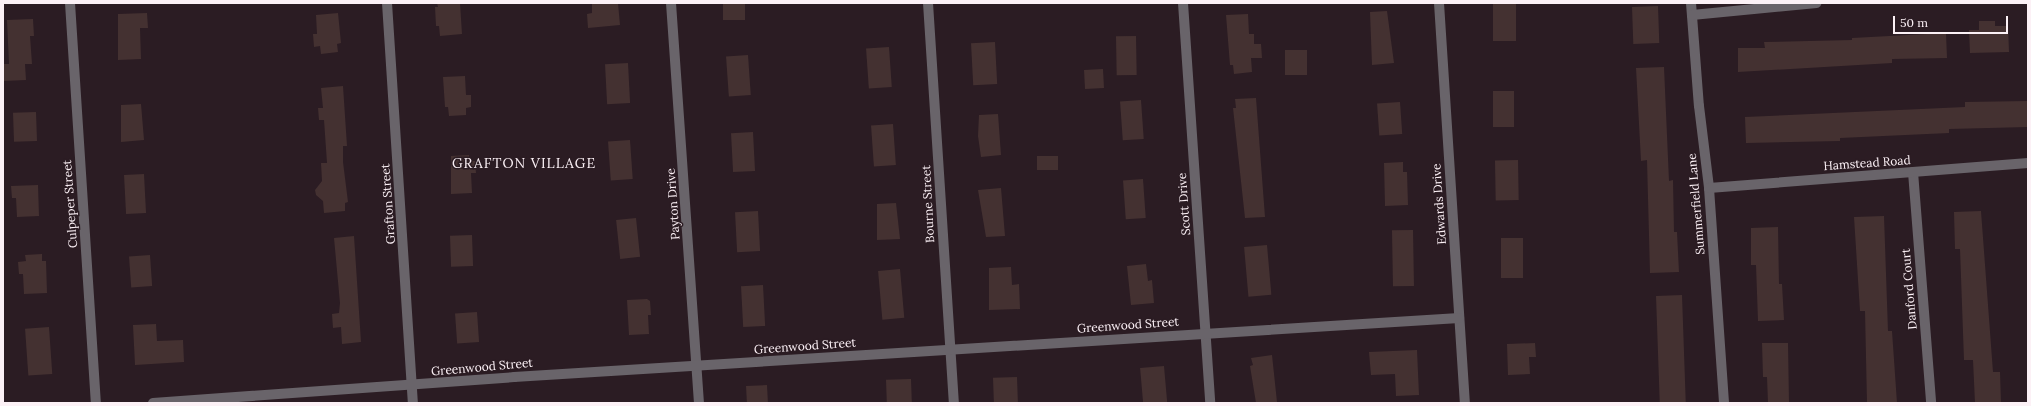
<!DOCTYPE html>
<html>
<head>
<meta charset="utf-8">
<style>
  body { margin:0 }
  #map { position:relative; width:2031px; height:406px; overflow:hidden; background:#2b1c23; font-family:Lora,serif }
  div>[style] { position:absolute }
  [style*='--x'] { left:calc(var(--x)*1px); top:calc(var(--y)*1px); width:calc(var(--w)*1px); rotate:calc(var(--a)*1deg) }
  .building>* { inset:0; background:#443131; transform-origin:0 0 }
  .street>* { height:10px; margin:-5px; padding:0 5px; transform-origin:5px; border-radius:5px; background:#69646a }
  span { translate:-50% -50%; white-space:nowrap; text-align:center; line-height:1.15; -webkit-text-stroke:3px #2b1c23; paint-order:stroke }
  .street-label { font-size:12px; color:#fcf1f6 }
  .quarter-label { font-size:14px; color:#fcf1f6; letter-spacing:1px }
  .frame { position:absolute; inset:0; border:4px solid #fcf1f6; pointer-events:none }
  .scale { position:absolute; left:1893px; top:16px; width:115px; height:18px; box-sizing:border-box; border:2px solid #fcf1f6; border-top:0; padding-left:5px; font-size:12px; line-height:14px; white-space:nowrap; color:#fcf1f6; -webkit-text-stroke:3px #2b1c23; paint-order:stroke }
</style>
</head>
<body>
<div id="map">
  <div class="building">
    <i style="clip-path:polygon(437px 3px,460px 3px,462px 34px,440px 36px,439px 26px,436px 26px,435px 7px,438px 7px)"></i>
    <i style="clip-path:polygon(592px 3px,618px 3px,620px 25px,588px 28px,587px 14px,592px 13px)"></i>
    <i style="left:723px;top:3px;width:22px;height:17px"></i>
    <i style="left:1493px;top:3px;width:23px;height:38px"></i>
    <i style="left:1658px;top:6px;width:37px;height:26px;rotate:88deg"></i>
    <i style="clip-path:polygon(1387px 11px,1394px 63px,1372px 65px,1370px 12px)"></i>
    <i style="clip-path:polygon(147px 13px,148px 28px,140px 28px,141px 59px,118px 60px,118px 14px)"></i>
    <i style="clip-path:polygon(338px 13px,341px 43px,337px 44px,338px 52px,321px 54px,320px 46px,314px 47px,313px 34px,317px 34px,316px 15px)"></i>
    <i style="clip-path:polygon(1248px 14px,1249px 34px,1254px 34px,1254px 44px,1261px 44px,1262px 58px,1251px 58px,1252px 72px,1234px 74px,1233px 65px,1230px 65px,1226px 15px)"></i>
    <i style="clip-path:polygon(33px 19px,34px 36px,30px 36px,32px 64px,25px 64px,26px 80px,3px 81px,3px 64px,9px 64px,7px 20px)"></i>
    <i style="clip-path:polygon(1979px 21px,1995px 21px,1995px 26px,2008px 26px,2009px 52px,1970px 53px,1969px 30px,1979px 30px)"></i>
    <i style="clip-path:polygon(1946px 33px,1947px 58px,1892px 59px,1892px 63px,1738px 72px,1738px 48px,1765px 48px,1764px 42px,1852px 40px,1852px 38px)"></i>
    <i style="left:1136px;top:36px;width:39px;height:20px;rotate:89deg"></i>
    <i style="left:995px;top:42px;width:42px;height:24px;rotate:87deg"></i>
    <i style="left:889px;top:47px;width:40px;height:23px;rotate:86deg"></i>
    <i style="left:1307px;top:50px;width:25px;height:22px;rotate:90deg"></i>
    <i style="left:748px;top:55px;width:40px;height:22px;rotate:86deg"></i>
    <i style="left:628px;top:63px;width:40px;height:23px;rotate:87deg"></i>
    <i style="clip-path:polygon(1664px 67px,1669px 181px,1673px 180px,1674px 232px,1677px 232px,1679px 272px,1650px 273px,1647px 160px,1641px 161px,1636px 68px)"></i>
    <i style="left:1103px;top:69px;width:19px;height:19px;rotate:87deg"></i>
    <i style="clip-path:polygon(465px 76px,466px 95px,471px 95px,471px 107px,466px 108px,466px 115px,449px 116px,448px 107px,445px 107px,443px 77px)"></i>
    <i style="clip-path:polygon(343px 86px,347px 146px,343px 146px,343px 162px,348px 202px,345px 203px,345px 211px,324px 213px,323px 201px,316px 195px,315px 190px,322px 181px,321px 163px,327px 163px,324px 120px,319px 120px,318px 108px,323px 108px,321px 88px)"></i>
    <i style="left:1493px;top:91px;width:21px;height:36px"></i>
    <i style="clip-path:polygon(1256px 98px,1265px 217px,1245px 218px,1233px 108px,1236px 108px,1235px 99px)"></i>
    <i style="left:1141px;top:100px;width:39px;height:21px;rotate:86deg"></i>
    <i style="clip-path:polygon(2028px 101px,2028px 127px,1949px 129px,1949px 133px,1840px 138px,1840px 141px,1746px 143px,1745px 117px,1965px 107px,1965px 102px)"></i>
    <i style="left:1400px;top:102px;width:32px;height:23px;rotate:86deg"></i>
    <i style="clip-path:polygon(141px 104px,144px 140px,121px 142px,121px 105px)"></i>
    <i style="left:36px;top:112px;width:29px;height:23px;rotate:88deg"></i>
    <i style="clip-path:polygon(998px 114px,1001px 155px,981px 157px,978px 136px,979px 115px)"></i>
    <i style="left:893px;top:124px;width:41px;height:22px;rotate:86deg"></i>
    <i style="left:753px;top:132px;width:39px;height:22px;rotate:87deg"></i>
    <i style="left:630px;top:140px;width:39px;height:22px;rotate:86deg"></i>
    <i style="clip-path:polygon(469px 155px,469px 161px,475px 161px,476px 173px,471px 173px,472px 193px,451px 194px,451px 156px)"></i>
    <i style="left:1037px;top:156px;width:21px;height:14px"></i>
    <i style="left:1518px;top:160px;width:40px;height:23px;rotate:89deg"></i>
    <i style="clip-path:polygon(1403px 162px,1403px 172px,1407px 172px,1408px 205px,1385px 206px,1384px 163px)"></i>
    <i style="left:144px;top:174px;width:39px;height:20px;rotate:87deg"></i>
    <i style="left:1143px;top:179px;width:39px;height:20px;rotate:86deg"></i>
    <i style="clip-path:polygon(38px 185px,39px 216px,17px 217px,16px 198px,12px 198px,11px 186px)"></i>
    <i style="clip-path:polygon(1001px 188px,1005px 236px,986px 237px,978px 190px)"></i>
    <i style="clip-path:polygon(896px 203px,900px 239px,877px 240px,877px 204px)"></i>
    <i style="left:758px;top:211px;width:40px;height:23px;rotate:87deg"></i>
    <i style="clip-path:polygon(1981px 211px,1993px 372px,2000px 372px,2001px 403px,1975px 403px,1973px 360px,1964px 360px,1960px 249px,1955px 249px,1954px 212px)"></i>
    <i style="clip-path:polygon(1884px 216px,1888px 331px,1892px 331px,1897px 403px,1867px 403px,1865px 311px,1860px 311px,1854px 217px)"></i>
    <i style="left:636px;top:218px;width:39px;height:20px;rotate:84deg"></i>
    <i style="clip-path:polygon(1778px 227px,1779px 284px,1782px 284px,1784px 320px,1758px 321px,1756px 265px,1751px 265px,1751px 228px)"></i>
    <i style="left:1413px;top:230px;width:56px;height:21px;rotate:89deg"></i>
    <i style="left:472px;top:235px;width:31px;height:22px;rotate:88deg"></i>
    <i style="clip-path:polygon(354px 236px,361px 342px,342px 344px,341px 327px,333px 328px,332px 314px,339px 313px,340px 303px,334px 238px)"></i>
    <i style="left:1501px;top:238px;width:22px;height:40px"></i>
    <i style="left:1267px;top:245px;width:50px;height:23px;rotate:85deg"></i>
    <i style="clip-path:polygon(42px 254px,42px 261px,46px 261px,47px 293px,24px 294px,23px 274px,19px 274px,18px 262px,26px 261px,25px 255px)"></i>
    <i style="left:150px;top:255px;width:31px;height:21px;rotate:86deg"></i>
    <i style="clip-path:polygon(1146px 264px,1148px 281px,1152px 280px,1154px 303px,1131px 305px,1127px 266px)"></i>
    <i style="clip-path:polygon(1011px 267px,1012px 285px,1019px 284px,1020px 309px,989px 310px,989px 268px)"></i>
    <i style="left:900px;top:269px;width:49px;height:22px;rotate:85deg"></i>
    <i style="left:763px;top:285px;width:41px;height:22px;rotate:87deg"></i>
    <i style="left:1682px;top:295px;width:108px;height:26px;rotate:88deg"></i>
    <i style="clip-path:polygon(647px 299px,650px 301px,651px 315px,648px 315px,649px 334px,629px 335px,627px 300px)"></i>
    <i style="left:477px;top:312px;width:30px;height:22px;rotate:86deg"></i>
    <i style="clip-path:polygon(156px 324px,157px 341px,183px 340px,184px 362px,135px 365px,133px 325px)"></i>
    <i style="left:49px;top:327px;width:47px;height:24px;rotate:86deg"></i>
    <i style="clip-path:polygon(1535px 343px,1536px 357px,1529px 357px,1530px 374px,1508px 375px,1507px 344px)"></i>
    <i style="clip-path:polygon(1762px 343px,1788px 343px,1789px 403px,1768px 403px,1767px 377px,1763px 377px)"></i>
    <i style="clip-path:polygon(1417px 350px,1419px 395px,1396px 396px,1395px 374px,1371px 375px,1369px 352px)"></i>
    <i style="clip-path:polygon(1272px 355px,1277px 402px,1256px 403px,1250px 366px,1253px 365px,1251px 358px)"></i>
    <i style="left:1164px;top:366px;width:37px;height:24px;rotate:85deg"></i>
    <i style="left:1017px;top:377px;width:26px;height:24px;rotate:88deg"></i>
    <i style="left:911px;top:379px;width:24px;height:25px;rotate:88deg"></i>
    <i style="left:767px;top:385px;width:18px;height:21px;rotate:87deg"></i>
  </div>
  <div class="street">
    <i style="--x:70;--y:3;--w:401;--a:86.3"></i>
    <i style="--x:387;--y:3;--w:401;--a:86.3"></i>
    <i style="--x:671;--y:3;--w:401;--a:86"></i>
    <i style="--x:928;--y:3;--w:401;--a:86.3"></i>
    <i style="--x:1183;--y:3;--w:401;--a:86.1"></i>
    <i style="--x:1439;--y:3;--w:401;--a:86.3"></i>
    <i style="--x:1691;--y:3;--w:103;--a:85.6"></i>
    <i style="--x:1699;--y:106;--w:83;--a:83"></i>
    <i style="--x:1709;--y:188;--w:216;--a:86"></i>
    <i style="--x:1692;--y:15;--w:125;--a:-5.5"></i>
    <i style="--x:1913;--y:172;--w:232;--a:85.5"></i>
    <i style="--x:1709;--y:188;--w:320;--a:-4.5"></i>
    <i style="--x:153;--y:403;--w:362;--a:-4.1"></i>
    <i style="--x:514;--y:377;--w:947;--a:-3.57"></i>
  </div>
  <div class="street-label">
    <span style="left:1867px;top:163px;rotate:-4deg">Hamstead Road</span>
    <span style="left:70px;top:204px;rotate:-94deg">Culpeper Street</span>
    <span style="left:388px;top:204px;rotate:-94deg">Grafton Street</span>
    <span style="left:673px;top:204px;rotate:-94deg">Payton Drive</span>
    <span style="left:928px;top:204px;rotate:-93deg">Bourne Street</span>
    <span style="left:1184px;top:204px;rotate:-94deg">Scott Drive</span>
    <span style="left:1439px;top:204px;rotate:-94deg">Edwards Drive</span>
    <span style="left:1696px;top:204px;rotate:-95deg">Summerfield Lane</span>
    <span style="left:1909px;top:289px;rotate:-95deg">Danford Court</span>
    <span style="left:1128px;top:325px;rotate:-4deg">Greenwood Street</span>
    <span style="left:805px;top:346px;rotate:-4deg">Greenwood Street</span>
    <span style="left:482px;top:367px;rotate:-5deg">Greenwood Street</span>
  </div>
  <div class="quarter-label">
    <span style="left:524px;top:163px">GRAFTON VILLAGE</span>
  </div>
  <div class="frame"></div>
  <div class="scale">50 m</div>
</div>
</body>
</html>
